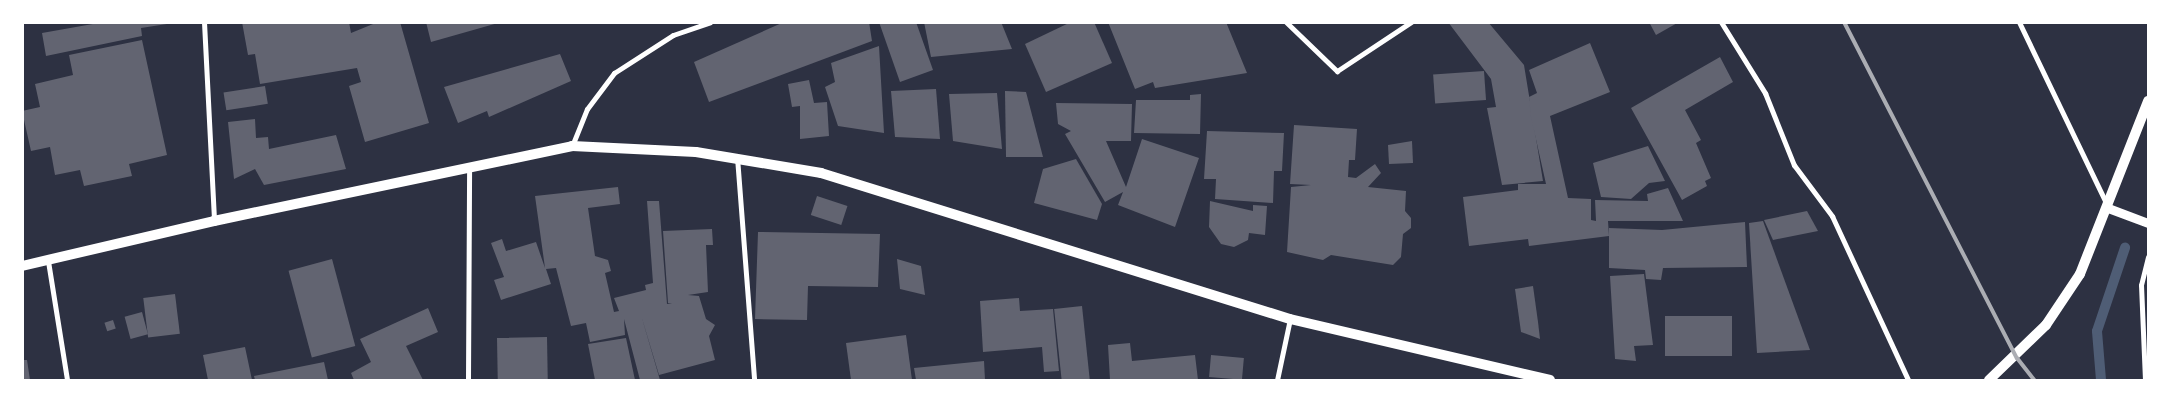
<!DOCTYPE html>
<html>
<head>
<meta charset="utf-8">
<style>
  body { margin:0 }
  #map { position:relative; width:2171px; height:403px; overflow:hidden; background:#2d3142; font-family:"Exo 2",sans-serif }
  div>[style] { position:absolute }
  [style*='--x'] { left:calc(var(--x)*1px); top:calc(var(--y)*1px); width:calc(var(--w)*1px); rotate:calc(var(--a)*1deg) }
  .stream>* { height:10px; margin:-5px; padding:0 5px; transform-origin:5px; border-radius:5px; background:#4f5d75 }
  .building>* { inset:0; background:#626471; transform-origin:0 0 }
  .minor>* { height:5px; margin:-2.5px; padding:0 2.5px; transform-origin:2.5px; border-radius:2.5px; background:#fff }
  .tertiary>* { height:9px; margin:-4.5px; padding:0 4.5px; transform-origin:4.5px; border-radius:4.5px; background:#fff }
  .secondary>* { height:10px; margin:-5px; padding:0 5px; transform-origin:5px; border-radius:5px; background:#fff }
  .rail>* { height:4px; margin:-2px; padding:0 2px; transform-origin:2px; border-radius:2px; background:#abadb3 }
  span { translate:-50% -50%; white-space:nowrap; text-align:center; line-height:1.15; -webkit-text-stroke:5px #fff; paint-order:stroke }
  .frame { position:absolute; inset:0; border:24px solid #fff; pointer-events:none }
</style>
</head>
<body>
<div id="map">
  <div class="stream">
    <i style="--x:2101;--y:380;--w:49;--a:-94.7"></i>
    <i style="--x:2097;--y:331;--w:88;--a:-71.4"></i>
  </div>
  <div class="building">
    <i style="clip-path:polygon(104px 22px,167px 24px,141px 28px,142px 36px,46px 56px,42px 33px)"></i>
    <i style="clip-path:polygon(242px 22px,349px 22px,351px 33px,378px 22px,400px 22px,429px 123px,365px 142px,349px 86px,361px 82px,357px 68px,260px 84px,255px 54px,248px 55px)"></i>
    <i style="clip-path:polygon(426px 22px,498px 22px,498px 23px,431px 42px)"></i>
    <i style="clip-path:polygon(784px 22px,869px 22px,872px 41px,709px 102px,694px 62px)"></i>
    <i style="clip-path:polygon(879px 22px,916px 22px,933px 70px,900px 82px)"></i>
    <i style="clip-path:polygon(924px 22px,1001px 22px,1012px 49px,931px 57px)"></i>
    <i style="clip-path:polygon(1071px 22px,1094px 22px,1112px 63px,1046px 92px,1025px 44px)"></i>
    <i style="clip-path:polygon(1108px 22px,1226px 22px,1247px 73px,1155px 88px,1153px 82px,1135px 89px)"></i>
    <i style="clip-path:polygon(1448px 22px,1488px 22px,1524px 65px,1543px 181px,1502px 185px,1487px 108px,1496px 107px,1491px 79px)"></i>
    <i style="clip-path:polygon(1649px 22px,1679px 22px,1656px 35px)"></i>
    <i style="clip-path:polygon(142px 40px,167px 155px,129px 164px,132px 176px,84px 186px,80px 170px,55px 175px,50px 147px,31px 151px,22px 111px,40px 107px,35px 84px,73px 75px,69px 55px)"></i>
    <i style="clip-path:polygon(1590px 43px,1610px 92px,1550px 116px,1568px 198px,1591px 199px,1591px 220px,1596px 221px,1595px 200px,1648px 201px,1647px 194px,1668px 188px,1683px 221px,1608px 221px,1609px 236px,1529px 246px,1528px 239px,1469px 246px,1463px 197px,1518px 190px,1518px 184px,1546px 184px,1531px 117px,1529px 97px,1537px 93px,1529px 70px)"></i>
    <i style="clip-path:polygon(879px 46px,884px 133px,838px 126px,825px 87px,835px 82px,831px 63px)"></i>
    <i style="clip-path:polygon(560px 54px,571px 81px,489px 117px,487px 111px,458px 123px,444px 87px)"></i>
    <i style="clip-path:polygon(1720px 57px,1733px 82px,1685px 110px,1701px 140px,1696px 143px,1711px 178px,1705px 181px,1707px 186px,1682px 200px,1631px 108px)"></i>
    <i style="left:1484px;top:71px;width:29px;height:51px;rotate:86deg"></i>
    <i style="clip-path:polygon(809px 80px,814px 103px,827px 102px,829px 136px,800px 139px,800px 106px,792px 107px,788px 84px)"></i>
    <i style="left:265px;top:86px;width:18px;height:42px;rotate:81deg"></i>
    <i style="clip-path:polygon(936px 89px,940px 139px,895px 137px,891px 91px)"></i>
    <i style="clip-path:polygon(1005px 91px,1026px 92px,1043px 157px,1006px 157px)"></i>
    <i style="clip-path:polygon(997px 93px,1002px 149px,953px 141px,949px 94px)"></i>
    <i style="clip-path:polygon(1201px 94px,1200px 134px,1134px 133px,1136px 100px,1190px 100px,1190px 95px)"></i>
    <i style="clip-path:polygon(1056px 103px,1132px 104px,1131px 141px,1106px 141px,1126px 187px,1142px 139px,1199px 158px,1175px 227px,1118px 205px,1123px 192px,1105px 202px,1065px 134px,1071px 131px,1058px 124px)"></i>
    <i style="clip-path:polygon(255px 119px,256px 138px,268px 137px,269px 149px,336px 135px,346px 169px,264px 185px,255px 169px,234px 179px,228px 122px)"></i>
    <i style="clip-path:polygon(1294px 125px,1357px 129px,1355px 160px,1349px 160px,1348px 177px,1356px 178px,1375px 164px,1381px 173px,1368px 187px,1406px 191px,1405px 211px,1411px 218px,1411px 228px,1403px 234px,1401px 257px,1393px 265px,1331px 255px,1323px 260px,1287px 252px,1291px 187px,1311px 185px,1290px 184px)"></i>
    <i style="clip-path:polygon(1207px 131px,1284px 133px,1282px 171px,1274px 171px,1273px 203px,1215px 199px,1216px 179px,1204px 179px)"></i>
    <i style="clip-path:polygon(1412px 141px,1413px 163px,1389px 164px,1388px 145px)"></i>
    <i style="clip-path:polygon(1648px 146px,1665px 181px,1649px 183px,1631px 199px,1601px 197px,1593px 163px)"></i>
    <i style="clip-path:polygon(1076px 159px,1102px 204px,1097px 220px,1034px 203px,1043px 169px)"></i>
    <i style="clip-path:polygon(618px 187px,620px 204px,588px 208px,595px 256px,608px 260px,611px 271px,605px 273px,614px 312px,619px 311px,614px 298px,646px 290px,645px 285px,653px 283px,647px 201px,659px 201px,667px 304px,672px 303px,668px 303px,663px 231px,712px 229px,713px 245px,706px 245px,708px 292px,688px 295px,699px 296px,706px 319px,715px 325px,709px 336px,715px 360px,659px 375px,641px 315px,660px 380px,640px 380px,624px 319px,625px 335px,590px 342px,586px 323px,571px 326px,556px 268px,546px 269px,551px 284px,501px 300px,494px 280px,504px 277px,491px 243px,502px 239px,506px 251px,536px 242px,545px 268px,535px 196px)"></i>
    <i style="left:817px;top:196px;width:32px;height:20px;rotate:18deg"></i>
    <i style="clip-path:polygon(1210px 201px,1253px 211px,1253px 205px,1267px 206px,1265px 235px,1249px 233px,1248px 240px,1234px 247px,1221px 244px,1209px 227px)"></i>
    <i style="clip-path:polygon(1807px 211px,1818px 231px,1773px 240px,1764px 220px)"></i>
    <i style="clip-path:polygon(1763px 221px,1810px 350px,1757px 353px,1749px 223px)"></i>
    <i style="clip-path:polygon(1745px 222px,1747px 267px,1663px 268px,1661px 280px,1646px 279px,1645px 270px,1609px 268px,1609px 228px,1662px 230px)"></i>
    <i style="clip-path:polygon(758px 232px,880px 234px,878px 287px,808px 286px,807px 320px,755px 319px)"></i>
    <i style="left:332px;top:259px;width:90px;height:45px;rotate:75deg"></i>
    <i style="clip-path:polygon(897px 259px,921px 266px,925px 295px,900px 289px)"></i>
    <i style="clip-path:polygon(1644px 274px,1653px 345px,1634px 346px,1636px 361px,1615px 359px,1610px 276px)"></i>
    <i style="clip-path:polygon(1533px 286px,1538px 322px,1540px 339px,1521px 332px,1515px 289px)"></i>
    <i style="left:175px;top:294px;width:40px;height:32px;rotate:83deg"></i>
    <i style="clip-path:polygon(1019px 298px,1020px 311px,1053px 309px,1059px 371px,1044px 372px,1042px 347px,983px 352px,980px 301px)"></i>
    <i style="left:1082px;top:306px;width:74px;height:28px;rotate:84deg"></i>
    <i style="clip-path:polygon(428px 308px,438px 332px,406px 346px,423px 380px,354px 380px,351px 373px,371px 362px,360px 339px)"></i>
    <i style="left:142px;top:312px;width:23px;height:18px;rotate:75deg"></i>
    <i style="left:1665px;top:316px;width:67px;height:40px"></i>
    <i style="left:113px;top:320px;width:9px;height:9px;rotate:72deg"></i>
    <i style="clip-path:polygon(906px 335px,912px 380px,851px 380px,846px 343px)"></i>
    <i style="left:547px;top:337px;width:43px;height:50px;rotate:89deg"></i>
    <i style="clip-path:polygon(626px 338px,635px 380px,595px 380px,588px 344px)"></i>
    <i style="clip-path:polygon(1130px 343px,1132px 361px,1195px 355px,1198px 380px,1110px 380px,1108px 345px)"></i>
    <i style="clip-path:polygon(245px 347px,252px 380px,208px 380px,203px 355px)"></i>
    <i style="left:1211px;top:355px;width:33px;height:22px;rotate:5deg"></i>
    <i style="clip-path:polygon(22px 360px,27px 360px,30px 380px,22px 380px)"></i>
    <i style="clip-path:polygon(984px 361px,985px 380px,916px 380px,914px 368px)"></i>
    <i style="clip-path:polygon(324px 362px,328px 380px,255px 380px,254px 376px)"></i>
  </div>
  <div class="minor">
    <i style="--x:204;--y:22;--w:199;--a:87.1"></i>
    <i style="--x:1286;--y:22;--w:71;--a:43.9"></i>
    <i style="--x:1337;--y:71;--w:89;--a:-33.5"></i>
    <i style="--x:1721;--y:22;--w:84;--a:58.2"></i>
    <i style="--x:1765;--y:93;--w:78;--a:68.1"></i>
    <i style="--x:1794;--y:165;--w:64;--a:53.3"></i>
    <i style="--x:1832;--y:216;--w:181;--a:65.1"></i>
    <i style="--x:2019;--y:22;--w:203;--a:64.3"></i>
    <i style="--x:572;--y:146;--w:40;--a:-68"></i>
    <i style="--x:587;--y:109;--w:45;--a:-53.1"></i>
    <i style="--x:614;--y:73;--w:70;--a:-32.8"></i>
    <i style="--x:673;--y:35;--w:39;--a:-19"></i>
    <i style="--x:737;--y:157;--w:224;--a:85.6"></i>
    <i style="--x:48;--y:261;--w:121;--a:80.9"></i>
    <i style="--x:468;--y:380;--w:212;--a:-89.7"></i>
    <i style="--x:1277;--y:380;--w:62;--a:-78"></i>
    <i style="--x:2145;--y:380;--w:95;--a:-92.4"></i>
    <i style="--x:2141;--y:285;--w:29;--a:-76"></i>
  </div>
  <div class="tertiary">
    <i style="--x:2108;--y:208;--w:43;--a:20.6"></i>
  </div>
  <div class="secondary">
    <i style="--x:22;--y:266;--w:197;--a:-13.2"></i>
    <i style="--x:214;--y:221;--w:366;--a:-11.8"></i>
    <i style="--x:572;--y:146;--w:124;--a:2.8"></i>
    <i style="--x:696;--y:152;--w:127;--a:9.5"></i>
    <i style="--x:821;--y:173;--w:491;--a:17.3"></i>
    <i style="--x:1290;--y:319;--w:267;--a:13.2"></i>
    <i style="--x:1989;--y:380;--w:79;--a:-44"></i>
    <i style="--x:2046;--y:325;--w:61;--a:-56.3"></i>
    <i style="--x:2080;--y:274;--w:186;--a:-68.5"></i>
  </div>
  <div class="rail">
    <i style="--x:1844;--y:22;--w:378;--a:62.8"></i>
    <i style="--x:2017;--y:358;--w:28;--a:52"></i>
  </div>
  <div class="frame"></div>
</div>
</body>
</html>
